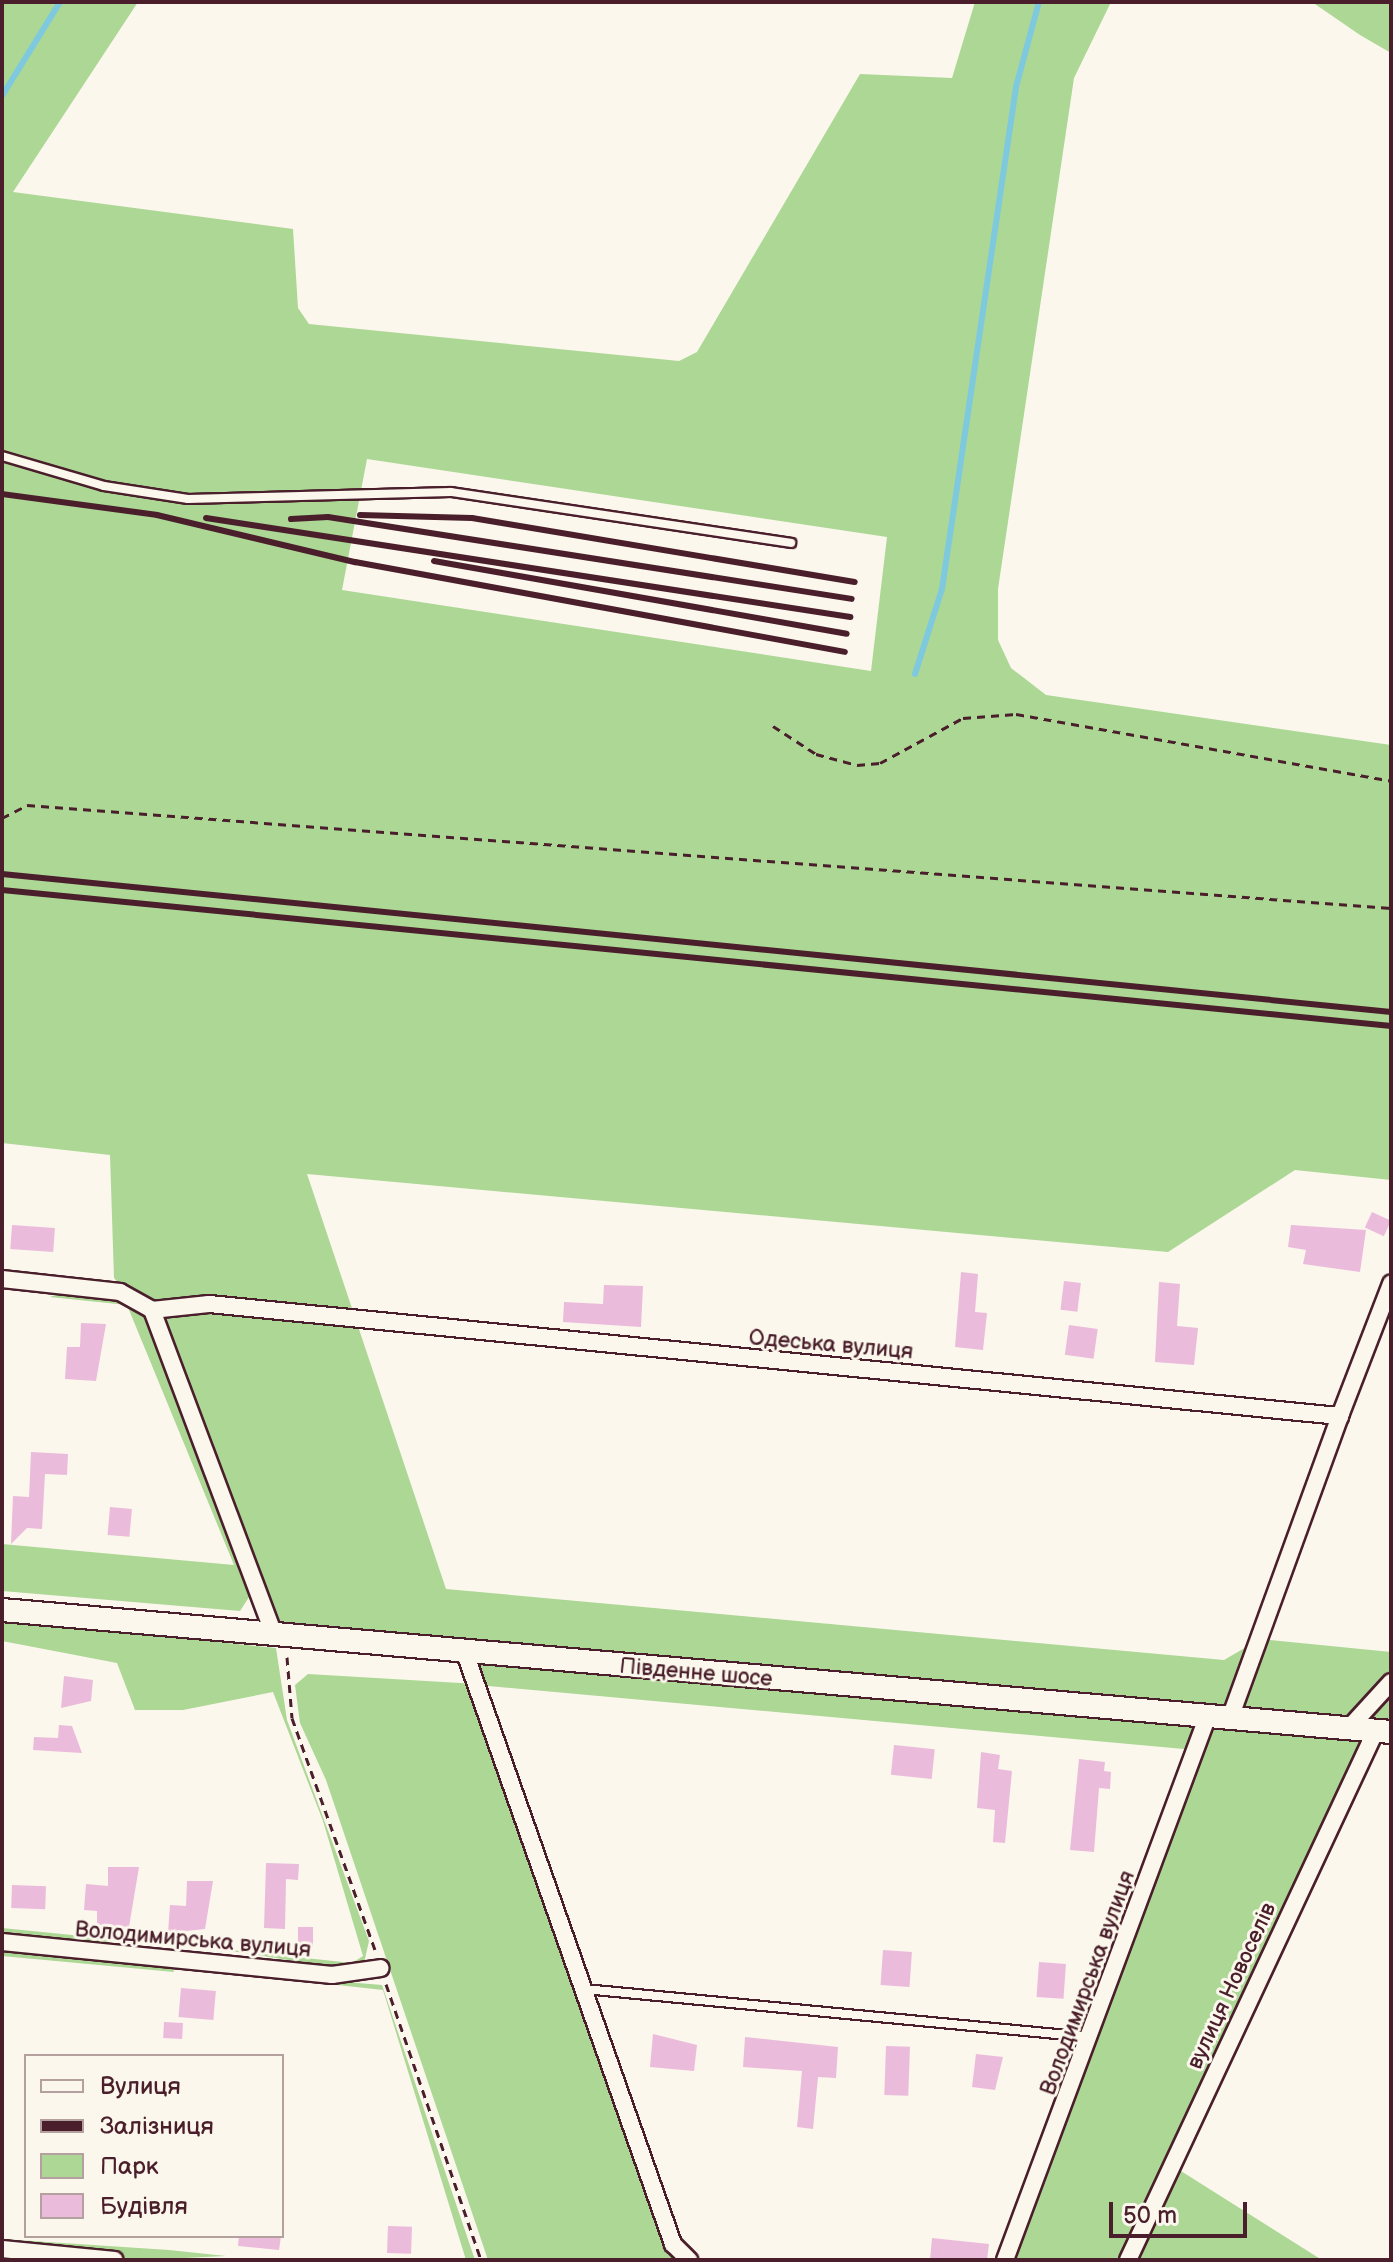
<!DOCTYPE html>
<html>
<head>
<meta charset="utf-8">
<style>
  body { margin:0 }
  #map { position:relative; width:1393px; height:2262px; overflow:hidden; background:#fbf7ec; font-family:"Balsamiq Sans",sans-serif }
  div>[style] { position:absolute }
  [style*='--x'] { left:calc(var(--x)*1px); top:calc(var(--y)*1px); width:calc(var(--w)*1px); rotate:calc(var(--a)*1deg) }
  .green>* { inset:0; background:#acd795 }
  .stream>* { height:6px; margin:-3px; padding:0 3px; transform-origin:3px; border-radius:3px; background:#7fc9df }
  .building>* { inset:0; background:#ebbbdc; transform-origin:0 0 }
  .path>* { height:3px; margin-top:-1.5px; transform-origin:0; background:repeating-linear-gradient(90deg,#4a1f2b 0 8px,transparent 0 14px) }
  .roads { filter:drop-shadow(2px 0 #4a1f2b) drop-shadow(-2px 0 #4a1f2b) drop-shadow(0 2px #4a1f2b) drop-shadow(0 -2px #4a1f2b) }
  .service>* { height:8px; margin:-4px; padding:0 4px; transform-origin:4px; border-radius:4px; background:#fbf7ec }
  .minor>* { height:16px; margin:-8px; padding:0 8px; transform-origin:8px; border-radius:8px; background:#fbf7ec }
  .tertiary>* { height:22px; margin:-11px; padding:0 11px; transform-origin:11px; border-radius:11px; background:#fbf7ec }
  .rail>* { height:6px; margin:-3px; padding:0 3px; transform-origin:3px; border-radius:3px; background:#4a1f2b }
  span { translate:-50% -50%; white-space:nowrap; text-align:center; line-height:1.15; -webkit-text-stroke:6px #fbf7ec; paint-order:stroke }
  .street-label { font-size:22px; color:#4a1f2b }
  .frame { position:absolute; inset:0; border:4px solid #4a1f2b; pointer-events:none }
  .legend { position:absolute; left:24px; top:2054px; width:260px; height:184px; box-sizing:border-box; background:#fbf7ec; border:2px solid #b4a19f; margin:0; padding:10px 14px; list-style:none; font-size:24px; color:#4a1f2b }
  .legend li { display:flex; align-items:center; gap:16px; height:40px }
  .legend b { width:40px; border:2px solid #b4a19f }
  .scale { position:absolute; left:1109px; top:2202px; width:138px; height:36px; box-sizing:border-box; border:4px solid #4a1f2b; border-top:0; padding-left:10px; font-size:24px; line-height:28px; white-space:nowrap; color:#4a1f2b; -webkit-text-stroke:6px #fbf7ec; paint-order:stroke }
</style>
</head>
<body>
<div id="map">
  <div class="green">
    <i style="clip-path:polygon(evenodd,2px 2px,138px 2px,13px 192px,293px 229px,298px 308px,309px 324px,679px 361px,697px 352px,860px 74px,952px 78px,975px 2px,1111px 2px,1074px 78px,998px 589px,998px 640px,1011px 668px,1046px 695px,1391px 745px,1391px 1180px,1295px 1170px,1168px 1252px,307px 1174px,446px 1589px,1224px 1660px,1260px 1639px,1391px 1652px,1391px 1732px,1376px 1731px,1173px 2166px,1322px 2260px,1005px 2260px,1195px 1750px,478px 1685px,673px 2244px,689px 2260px,488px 2260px,326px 1780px,300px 1723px,295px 1685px,308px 1674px,477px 1684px,465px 1653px,274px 1634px,160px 1328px,114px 1278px,110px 1155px,2px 1143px,2px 2px,367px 459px,887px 537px,871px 671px,342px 590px,367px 459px)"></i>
    <i style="clip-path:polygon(1312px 2px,1391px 2px,1391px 53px,1360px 35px)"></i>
    <i style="clip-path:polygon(57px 1294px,117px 1297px,142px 1313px,251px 1594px,240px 1611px,2px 1591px,2px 1544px,234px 1565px,127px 1305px,50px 1297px)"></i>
    <i style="clip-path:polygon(2px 1619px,276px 1648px,287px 1720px,369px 1941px,364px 1963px,350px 1970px,213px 1948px,352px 1963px,363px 1956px,323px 1821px,273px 1692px,183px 1710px,135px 1710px,117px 1663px,2px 1641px)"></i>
    <i style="clip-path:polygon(2px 1928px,112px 1939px,102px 1945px,2px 1937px)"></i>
    <i style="clip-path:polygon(2px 1947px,87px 1961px,171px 1964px,174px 1972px,2px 1956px)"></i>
    <i style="clip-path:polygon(212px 1971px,382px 1985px,475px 2260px,466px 2260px,383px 1990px)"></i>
    <i style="clip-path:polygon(2px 2239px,169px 2250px,226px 2256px,143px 2260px,2px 2245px)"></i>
  </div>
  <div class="stream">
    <i style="--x:2;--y:96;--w:110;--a:-58.3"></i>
    <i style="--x:915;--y:674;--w:89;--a:-72.4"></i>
    <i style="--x:942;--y:589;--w:507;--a:-81.61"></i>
    <i style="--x:1016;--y:87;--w:88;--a:-74.9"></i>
  </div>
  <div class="building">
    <i style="left:1372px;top:1212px;width:21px;height:17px;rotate:25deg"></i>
    <i style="left:12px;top:1225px;width:43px;height:24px;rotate:4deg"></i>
    <i style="clip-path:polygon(1291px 1225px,1366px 1230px,1360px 1272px,1303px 1264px,1306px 1250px,1288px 1247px)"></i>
    <i style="clip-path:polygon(961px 1272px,978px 1274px,975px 1312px,987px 1313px,983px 1350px,955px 1347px)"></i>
    <i style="left:1064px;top:1281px;width:17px;height:29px;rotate:7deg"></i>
    <i style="clip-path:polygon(1159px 1282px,1180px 1284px,1177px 1326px,1198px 1328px,1194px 1365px,1155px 1362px)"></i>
    <i style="clip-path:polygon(604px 1285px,643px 1286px,641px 1327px,563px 1322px,564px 1302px,603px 1304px)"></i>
    <i style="clip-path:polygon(81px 1323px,106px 1324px,96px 1381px,65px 1379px,67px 1347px,80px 1347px)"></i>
    <i style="left:1069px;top:1325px;width:29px;height:30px;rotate:8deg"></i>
    <i style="clip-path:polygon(31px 1452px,68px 1454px,67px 1475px,45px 1474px,42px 1529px,27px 1528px,11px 1544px,13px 1496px,29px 1497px)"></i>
    <i style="left:110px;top:1507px;width:22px;height:28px;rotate:5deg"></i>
    <i style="clip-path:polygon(64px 1676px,93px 1680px,91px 1701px,61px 1708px)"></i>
    <i style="clip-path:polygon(59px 1725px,72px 1726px,82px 1753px,33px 1750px,34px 1737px,58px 1738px)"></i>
    <i style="left:894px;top:1745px;width:41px;height:30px;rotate:6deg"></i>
    <i style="clip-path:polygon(981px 1752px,1000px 1755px,998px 1769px,1012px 1771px,1005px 1843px,993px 1842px,995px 1810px,977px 1808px)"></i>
    <i style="clip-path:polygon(1079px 1759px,1105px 1762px,1104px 1771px,1111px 1772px,1110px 1789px,1099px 1788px,1094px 1852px,1070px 1850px)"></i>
    <i style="clip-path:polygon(266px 1863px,299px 1864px,298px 1880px,286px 1879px,285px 1929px,264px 1928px)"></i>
    <i style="clip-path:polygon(108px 1867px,139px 1867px,129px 1927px,97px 1925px,97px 1911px,84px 1910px,86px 1884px,108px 1886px)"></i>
    <i style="clip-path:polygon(187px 1881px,213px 1881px,205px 1929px,168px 1933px,170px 1905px,186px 1906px)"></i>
    <i style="left:12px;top:1885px;width:34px;height:23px;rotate:2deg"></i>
    <i style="left:298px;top:1927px;width:15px;height:20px"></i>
    <i style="left:883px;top:1950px;width:29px;height:35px;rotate:4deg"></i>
    <i style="left:1039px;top:1962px;width:27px;height:35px;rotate:4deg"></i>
    <i style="left:181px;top:1988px;width:35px;height:29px;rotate:5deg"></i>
    <i style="left:164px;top:2022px;width:19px;height:16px;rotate:3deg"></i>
    <i style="clip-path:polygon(653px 2034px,697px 2045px,694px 2071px,650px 2067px)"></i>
    <i style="clip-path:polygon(745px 2037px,838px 2047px,836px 2078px,818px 2077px,813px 2129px,797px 2127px,802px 2071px,743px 2067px)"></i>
    <i style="left:886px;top:2046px;width:24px;height:49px;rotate:2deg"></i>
    <i style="clip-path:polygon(976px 2054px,1003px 2057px,995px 2090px,972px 2087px)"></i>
    <i style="left:388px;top:2226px;width:24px;height:27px;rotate:2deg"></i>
    <i style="clip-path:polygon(239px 2236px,281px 2236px,279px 2250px,238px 2246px)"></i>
    <i style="clip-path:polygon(932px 2238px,989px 2244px,987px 2260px,930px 2260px)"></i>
  </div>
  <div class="path">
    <i style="--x:773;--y:726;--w:51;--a:33.1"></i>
    <i style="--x:816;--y:754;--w:42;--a:15"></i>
    <i style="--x:857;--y:765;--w:23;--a:-5"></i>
    <i style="--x:880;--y:763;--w:94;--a:-28.5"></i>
    <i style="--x:963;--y:718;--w:53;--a:-4.3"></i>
    <i style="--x:1016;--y:714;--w:381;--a:10.1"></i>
    <i style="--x:2;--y:818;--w:28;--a:-27"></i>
    <i style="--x:27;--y:805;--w:1368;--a:4.32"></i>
    <i style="--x:287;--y:1657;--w:61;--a:85.3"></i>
    <i style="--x:292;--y:1718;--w:246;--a:70.3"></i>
    <i style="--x:386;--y:1984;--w:292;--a:71"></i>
  </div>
  <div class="roads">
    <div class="service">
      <i style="--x:2;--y:456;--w:106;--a:16.4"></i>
      <i style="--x:104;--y:486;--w:85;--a:8.8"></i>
      <i style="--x:188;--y:499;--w:263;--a:-1.5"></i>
      <i style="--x:451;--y:492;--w:344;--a:8.5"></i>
      <i style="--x:584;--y:1989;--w:506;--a:5.44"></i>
    </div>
    <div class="minor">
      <i style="--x:2;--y:1279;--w:119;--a:6.3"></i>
      <i style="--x:120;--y:1292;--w:37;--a:29"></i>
      <i style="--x:152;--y:1310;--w:57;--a:-6"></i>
      <i style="--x:209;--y:1304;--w:1137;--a:5.66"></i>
      <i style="--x:1340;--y:1416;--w:322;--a:110"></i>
      <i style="--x:152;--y:1310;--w:346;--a:69.4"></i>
      <i style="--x:1340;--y:1416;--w:142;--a:-68.9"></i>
      <i style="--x:465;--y:1653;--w:627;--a:70.61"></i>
      <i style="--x:673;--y:2244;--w:23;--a:45"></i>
      <i style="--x:1349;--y:1728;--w:62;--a:-47.6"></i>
      <i style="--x:2;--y:1942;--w:332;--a:5.7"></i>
      <i style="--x:332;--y:1975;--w:49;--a:-8.1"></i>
      <i style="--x:2;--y:2249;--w:113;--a:5.6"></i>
      <i style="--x:1005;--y:2260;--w:578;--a:-69.56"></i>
      <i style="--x:1128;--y:2260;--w:585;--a:-64.92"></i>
    </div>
    <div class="tertiary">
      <i style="--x:2;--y:1610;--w:1394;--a:5.02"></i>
    </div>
  </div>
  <div class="rail">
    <i style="--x:2;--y:494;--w:156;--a:7.7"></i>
    <i style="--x:157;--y:515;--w:204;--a:13.4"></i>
    <i style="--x:355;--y:562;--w:498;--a:10.4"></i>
    <i style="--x:360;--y:515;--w:112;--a:1.5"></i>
    <i style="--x:472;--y:518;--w:388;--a:9.5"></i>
    <i style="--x:206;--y:518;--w:652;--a:8.74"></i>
    <i style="--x:291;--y:519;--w:37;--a:-3"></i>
    <i style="--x:328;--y:517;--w:530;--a:8.89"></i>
    <i style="--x:434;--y:561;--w:419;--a:10"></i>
    <i style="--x:2;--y:874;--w:1396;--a:5.67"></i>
    <i style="--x:2;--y:890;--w:1396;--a:5.59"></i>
  </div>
  <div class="street-label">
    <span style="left:831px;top:1345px;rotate:5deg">Одеська вулиця</span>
    <span style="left:696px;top:1673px;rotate:5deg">Південне шосе</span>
    <span style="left:193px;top:1940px;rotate:5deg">Володимирська вулиця</span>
    <span style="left:1088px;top:1983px;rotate:-70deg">Володимирська вулиця</span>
    <span style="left:1232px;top:1986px;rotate:-65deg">вулиця Новоселів</span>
  </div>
  <div class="frame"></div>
  <ul class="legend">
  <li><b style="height:10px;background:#fbf7ec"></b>Вулиця</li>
  <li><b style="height:10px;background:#4a1f2b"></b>Залізниця</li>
  <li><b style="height:22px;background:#acd795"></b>Парк</li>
  <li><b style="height:22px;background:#ebbbdc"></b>Будівля</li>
  </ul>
  <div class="scale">50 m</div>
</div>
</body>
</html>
